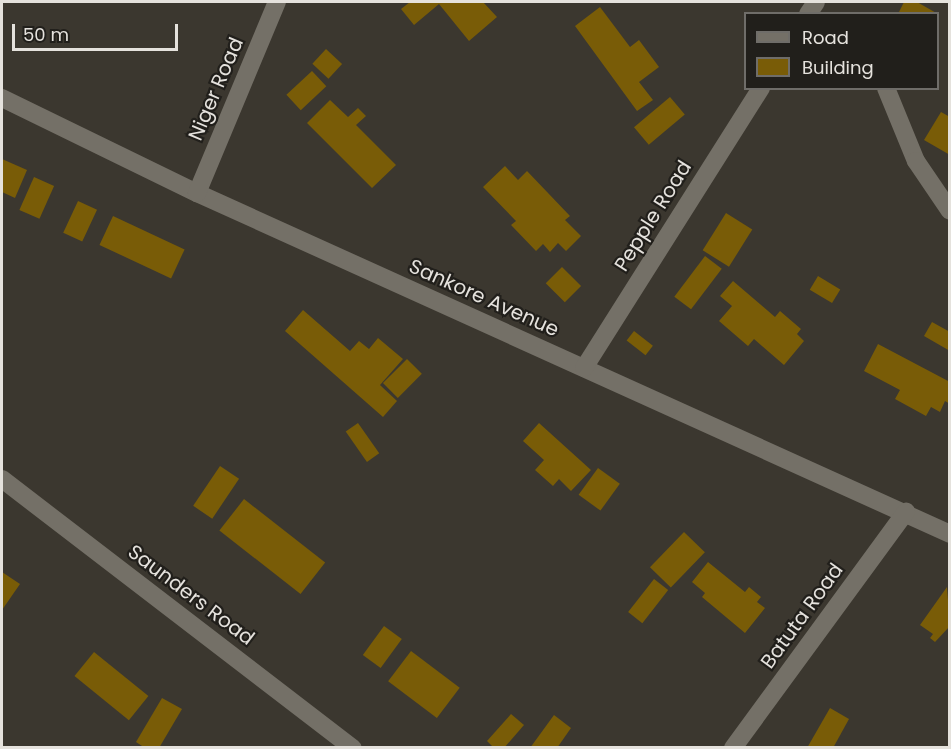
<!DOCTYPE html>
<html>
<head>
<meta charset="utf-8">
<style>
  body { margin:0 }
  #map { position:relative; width:951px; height:749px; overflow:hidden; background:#3b372f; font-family:Poppins,sans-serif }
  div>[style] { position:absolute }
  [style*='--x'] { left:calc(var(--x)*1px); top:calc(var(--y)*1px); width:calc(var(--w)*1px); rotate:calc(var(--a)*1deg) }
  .building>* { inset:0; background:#795c07; transform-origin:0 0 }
  .minor>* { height:18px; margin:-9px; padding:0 9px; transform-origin:9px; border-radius:9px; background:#747067 }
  span { translate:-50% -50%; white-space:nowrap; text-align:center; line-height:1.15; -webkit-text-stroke:4.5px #211f1b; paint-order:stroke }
  .street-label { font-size:20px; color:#e5e2dd }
  .frame { position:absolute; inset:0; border:3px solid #e5e2dd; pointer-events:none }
  .legend { position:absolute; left:744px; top:12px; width:195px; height:78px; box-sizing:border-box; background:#211f1b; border:2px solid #6f6d69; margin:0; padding:8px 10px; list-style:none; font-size:18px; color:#e5e2dd }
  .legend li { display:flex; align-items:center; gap:12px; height:30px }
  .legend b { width:30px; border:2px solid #6f6d69 }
  .scale { position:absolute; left:12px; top:24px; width:166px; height:27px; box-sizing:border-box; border:3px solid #e5e2dd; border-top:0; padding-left:8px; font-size:18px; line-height:21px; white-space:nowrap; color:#e5e2dd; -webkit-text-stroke:4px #211f1b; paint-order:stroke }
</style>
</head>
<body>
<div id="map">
  <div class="building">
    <i style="clip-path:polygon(410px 2px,483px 2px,497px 17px,469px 41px,439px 4px,414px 25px,401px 9px)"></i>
    <i style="clip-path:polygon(904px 2px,917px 2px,938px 14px,898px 14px)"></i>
    <i style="clip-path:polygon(600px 7px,630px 47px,639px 40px,659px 67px,639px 82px,653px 100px,637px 111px,575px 26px)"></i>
    <i style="left:326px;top:49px;width:22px;height:20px;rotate:43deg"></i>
    <i style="left:312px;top:71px;width:21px;height:35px;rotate:47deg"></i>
    <i style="left:670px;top:97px;width:23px;height:47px;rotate:50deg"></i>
    <i style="clip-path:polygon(330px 100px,348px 117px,358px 108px,366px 116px,356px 125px,396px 165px,372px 188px,307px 123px)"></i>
    <i style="clip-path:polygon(941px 112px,950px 117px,950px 155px,924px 140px)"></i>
    <i style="clip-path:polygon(2px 159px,27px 170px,15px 198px,2px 192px)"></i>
    <i style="clip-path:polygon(505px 166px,518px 180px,527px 171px,570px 216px,565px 220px,581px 236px,566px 251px,558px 243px,550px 252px,543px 244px,536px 251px,511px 225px,516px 221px,483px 187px)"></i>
    <i style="left:34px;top:177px;width:22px;height:36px;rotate:24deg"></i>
    <i style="left:78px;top:201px;width:21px;height:35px;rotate:25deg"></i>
    <i style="left:726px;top:213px;width:31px;height:44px;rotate:32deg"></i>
    <i style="left:113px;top:216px;width:79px;height:32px;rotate:25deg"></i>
    <i style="left:705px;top:256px;width:21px;height:51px;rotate:37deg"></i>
    <i style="left:562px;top:267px;width:27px;height:23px;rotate:45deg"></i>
    <i style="left:818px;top:276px;width:26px;height:16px;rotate:31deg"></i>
    <i style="clip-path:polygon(733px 281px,775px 317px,780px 311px,801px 329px,797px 334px,804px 341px,784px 365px,754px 339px,748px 346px,719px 321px,732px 306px,720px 296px)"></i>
    <i style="clip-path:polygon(303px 310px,350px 351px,359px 341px,369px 349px,378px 338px,403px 359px,380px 385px,397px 401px,383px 417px,285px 331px)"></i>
    <i style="clip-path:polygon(932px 322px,950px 332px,950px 351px,924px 336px)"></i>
    <i style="left:634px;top:331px;width:24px;height:12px;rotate:38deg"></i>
    <i style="clip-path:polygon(878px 344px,950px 382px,950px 404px,945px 401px,940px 412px,931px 407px,926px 416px,895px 399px,900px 390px,864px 371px)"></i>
    <i style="left:407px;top:359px;width:21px;height:34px;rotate:45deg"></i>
    <i style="left:358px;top:423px;width:37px;height:15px;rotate:55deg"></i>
    <i style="clip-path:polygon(539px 423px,591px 470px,571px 491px,559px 479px,553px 486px,535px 470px,544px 460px,523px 441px)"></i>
    <i style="left:220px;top:466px;width:23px;height:48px;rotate:34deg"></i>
    <i style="left:598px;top:468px;width:27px;height:33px;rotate:36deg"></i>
    <i style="left:244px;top:499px;width:103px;height:40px;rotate:38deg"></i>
    <i style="left:684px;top:532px;width:29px;height:49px;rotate:44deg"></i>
    <i style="clip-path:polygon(708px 562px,745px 592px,749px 587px,761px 597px,757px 602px,765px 608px,745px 633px,702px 597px,705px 593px,692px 582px)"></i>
    <i style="clip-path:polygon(2px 572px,20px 584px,2px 610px)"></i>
    <i style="left:654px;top:579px;width:18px;height:42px;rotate:38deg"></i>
    <i style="clip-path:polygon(947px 587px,950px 626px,935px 642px,930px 638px,933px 634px,920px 625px)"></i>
    <i style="left:384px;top:626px;width:22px;height:36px;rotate:36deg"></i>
    <i style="left:411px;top:651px;width:61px;height:38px;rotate:37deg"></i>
    <i style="left:94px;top:652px;width:70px;height:31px;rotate:39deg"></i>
    <i style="clip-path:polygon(162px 698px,182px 709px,159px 748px,145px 748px,136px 742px)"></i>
    <i style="clip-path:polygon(830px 708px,849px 719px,833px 748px,807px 748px)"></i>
    <i style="clip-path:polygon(511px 714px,524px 725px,504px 748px,494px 748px,487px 741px)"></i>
    <i style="clip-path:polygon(554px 715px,571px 728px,557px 748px,530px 748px)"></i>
  </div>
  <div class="minor">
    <i style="--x:808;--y:14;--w:14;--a:-56"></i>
    <i style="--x:886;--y:88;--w:79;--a:67.7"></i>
    <i style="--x:916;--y:161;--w:60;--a:55.8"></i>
    <i style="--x:2;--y:98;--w:217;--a:26"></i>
    <i style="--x:197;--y:193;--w:827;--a:24.36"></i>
    <i style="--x:197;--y:193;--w:207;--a:-67.3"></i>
    <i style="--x:584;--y:368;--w:331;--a:-57.7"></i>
    <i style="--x:2;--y:479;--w:442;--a:37.5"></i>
    <i style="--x:733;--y:748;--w:293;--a:-53.8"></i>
  </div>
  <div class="street-label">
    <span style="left:216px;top:89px;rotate:-67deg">Niger Road</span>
    <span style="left:653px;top:216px;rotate:-58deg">Pepple Road</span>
    <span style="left:484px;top:298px;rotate:24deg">Sankore Avenue</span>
    <span style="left:191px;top:595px;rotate:37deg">Saunders Road</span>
    <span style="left:802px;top:616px;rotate:-54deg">Batuta Road</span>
  </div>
  <div class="frame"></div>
  <ul class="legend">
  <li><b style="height:8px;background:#747067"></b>Road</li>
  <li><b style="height:16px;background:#795c07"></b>Building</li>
  </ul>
  <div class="scale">50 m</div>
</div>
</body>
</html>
